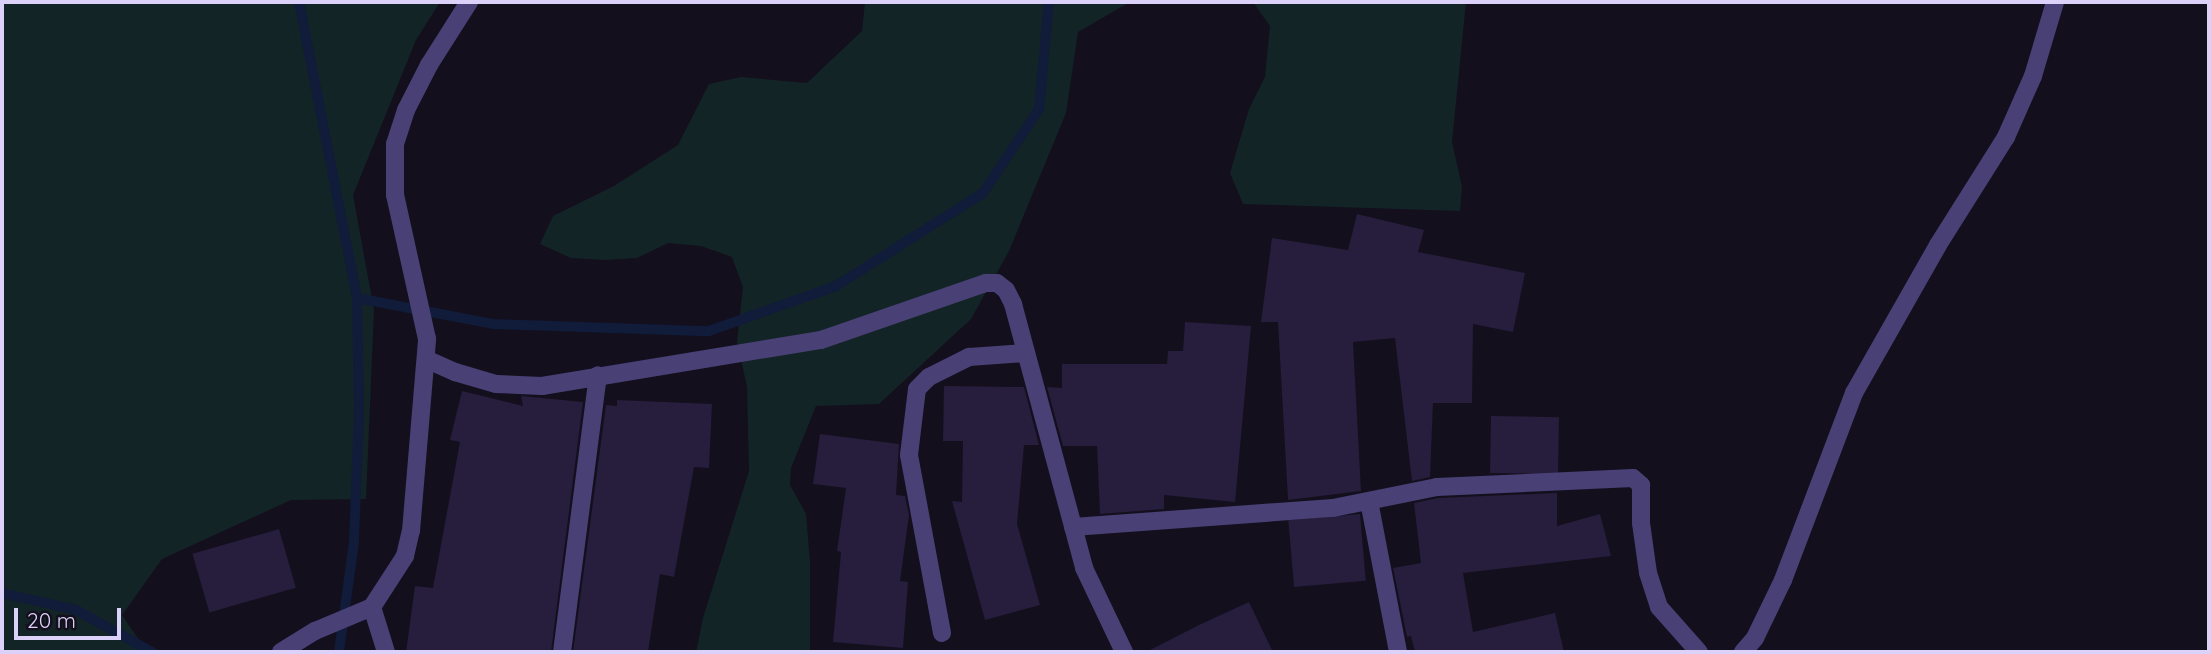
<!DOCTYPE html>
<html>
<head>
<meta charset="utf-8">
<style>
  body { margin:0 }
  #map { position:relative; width:2211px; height:654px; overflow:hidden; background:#130f1d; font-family:Quicksand,sans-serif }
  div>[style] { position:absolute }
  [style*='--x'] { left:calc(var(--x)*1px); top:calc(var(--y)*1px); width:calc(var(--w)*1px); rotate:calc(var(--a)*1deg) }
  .green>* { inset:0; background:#132426 }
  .stream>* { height:10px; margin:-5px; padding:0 5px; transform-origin:5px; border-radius:5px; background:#111b3a }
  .building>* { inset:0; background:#271d3c; transform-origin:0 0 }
  .minor>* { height:18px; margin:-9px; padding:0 9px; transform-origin:9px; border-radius:9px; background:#494076 }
  .tertiary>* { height:18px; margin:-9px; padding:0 9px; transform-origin:9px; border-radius:9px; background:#494076 }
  span { translate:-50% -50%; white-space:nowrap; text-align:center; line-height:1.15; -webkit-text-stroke:5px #130f1d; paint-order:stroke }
  .frame { position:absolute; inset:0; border:4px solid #dbd1f9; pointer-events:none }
  .scale { position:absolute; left:14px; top:608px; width:107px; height:32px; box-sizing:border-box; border:4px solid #dbd1f9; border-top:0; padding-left:9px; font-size:21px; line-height:24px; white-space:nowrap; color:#dbd1f9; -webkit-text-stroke:5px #130f1d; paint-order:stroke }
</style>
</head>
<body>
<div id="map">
  <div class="green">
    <i style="clip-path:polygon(2px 2px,440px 2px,416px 40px,353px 195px,374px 310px,366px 499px,291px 500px,162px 559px,122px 615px,147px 652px,2px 652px)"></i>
    <i style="clip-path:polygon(865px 2px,1130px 2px,1078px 32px,1066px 113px,1009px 251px,971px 319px,879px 404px,816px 406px,791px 468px,790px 485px,806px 514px,810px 562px,810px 652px,696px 652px,703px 618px,749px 471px,747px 387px,737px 341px,743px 287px,732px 257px,701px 246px,668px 243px,637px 258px,605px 260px,571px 258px,540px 244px,553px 216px,614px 186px,678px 145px,709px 84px,741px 77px,807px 83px,862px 31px)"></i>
    <i style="clip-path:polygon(1253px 2px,1466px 2px,1452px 142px,1462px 187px,1460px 211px,1243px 204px,1230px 173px,1249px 109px,1265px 77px,1270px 26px)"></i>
  </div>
  <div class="stream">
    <i style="--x:299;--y:2;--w:302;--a:78.9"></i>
    <i style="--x:357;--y:298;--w:113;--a:89"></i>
    <i style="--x:359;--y:411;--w:131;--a:92.2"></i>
    <i style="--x:354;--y:542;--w:111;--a:97.8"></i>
    <i style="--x:357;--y:298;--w:138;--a:10.8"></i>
    <i style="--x:493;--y:324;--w:216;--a:1.9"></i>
    <i style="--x:709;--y:331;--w:135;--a:-19.5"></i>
    <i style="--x:836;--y:286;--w:174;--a:-32.3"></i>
    <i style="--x:983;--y:193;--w:101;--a:-56.3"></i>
    <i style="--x:1039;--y:109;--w:107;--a:-84.7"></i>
    <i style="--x:2;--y:593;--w:76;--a:12.9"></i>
    <i style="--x:76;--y:610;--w:87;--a:28.9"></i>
  </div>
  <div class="building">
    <i style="clip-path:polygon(1357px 214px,1424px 230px,1418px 252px,1525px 273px,1513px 332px,1473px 324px,1472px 403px,1433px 403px,1430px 477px,1412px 481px,1395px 338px,1353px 342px,1361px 491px,1288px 500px,1278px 322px,1261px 322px,1272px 238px,1348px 250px)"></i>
    <i style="clip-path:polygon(1185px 322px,1251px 326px,1235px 502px,1164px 495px,1164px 509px,1100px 514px,1097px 446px,1063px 446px,1047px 387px,1062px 388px,1062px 364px,1167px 364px,1168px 351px,1183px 351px)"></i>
    <i style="clip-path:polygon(944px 386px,1024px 387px,1039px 445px,1024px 445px,1017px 524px,1040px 605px,985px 620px,952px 501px,962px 502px,963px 441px,943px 441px)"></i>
    <i style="clip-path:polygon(462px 391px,523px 406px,521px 396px,583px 402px,551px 652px,406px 652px,415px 586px,433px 588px,460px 442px,450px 440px)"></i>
    <i style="clip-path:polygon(617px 400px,712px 404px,709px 468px,694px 467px,674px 577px,660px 574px,648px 652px,573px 652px,606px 405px,617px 406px)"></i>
    <i style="left:1491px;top:416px;width:68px;height:57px;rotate:1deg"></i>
    <i style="clip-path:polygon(820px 434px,899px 444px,896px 495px,905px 496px,909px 515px,900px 581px,908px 582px,903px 648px,833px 642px,841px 552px,837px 551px,846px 488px,813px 484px)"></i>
    <i style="clip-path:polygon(1557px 493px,1557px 526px,1600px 514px,1611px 556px,1463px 573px,1473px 632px,1555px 613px,1564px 652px,1415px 652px,1411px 636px,1407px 637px,1393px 568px,1421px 563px,1414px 503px,1438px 498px)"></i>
    <i style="left:1360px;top:514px;width:67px;height:72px;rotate:85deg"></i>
    <i style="left:279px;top:529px;width:61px;height:90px;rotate:74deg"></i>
    <i style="clip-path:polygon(1249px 602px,1273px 652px,1146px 652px,1199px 625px)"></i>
  </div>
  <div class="minor">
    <i style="--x:428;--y:360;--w:30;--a:24"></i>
    <i style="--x:455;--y:372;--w:43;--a:16.3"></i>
    <i style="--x:496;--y:384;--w:46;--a:2.5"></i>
    <i style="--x:542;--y:386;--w:283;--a:-9.4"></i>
    <i style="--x:821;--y:340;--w:175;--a:-19.1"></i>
    <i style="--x:986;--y:283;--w:11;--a:0"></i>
    <i style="--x:997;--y:283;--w:11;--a:38"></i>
    <i style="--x:1006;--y:290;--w:16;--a:63"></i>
    <i style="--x:1013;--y:304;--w:273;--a:74.9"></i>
    <i style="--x:1084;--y:568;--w:93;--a:64.5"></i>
    <i style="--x:1369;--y:501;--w:154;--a:79.1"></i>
    <i style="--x:1073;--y:527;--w:261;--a:-4.2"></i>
    <i style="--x:1333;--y:508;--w:106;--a:-11.4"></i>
    <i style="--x:1437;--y:487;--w:196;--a:-2.6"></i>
    <i style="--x:1633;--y:478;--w:11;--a:41"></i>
    <i style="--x:1641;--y:485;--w:38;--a:90"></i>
    <i style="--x:1641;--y:523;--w:50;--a:82"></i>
    <i style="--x:1648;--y:573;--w:36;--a:72"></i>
    <i style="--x:1659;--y:607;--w:60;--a:48.4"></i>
    <i style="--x:372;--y:607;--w:47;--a:72.7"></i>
    <i style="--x:942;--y:633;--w:181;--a:-100.5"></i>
    <i style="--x:909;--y:455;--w:66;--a:-83.1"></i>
    <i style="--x:917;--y:389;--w:17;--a:-45"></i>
    <i style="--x:929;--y:377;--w:45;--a:-26.6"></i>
    <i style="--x:969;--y:357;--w:57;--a:-4"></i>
    <i style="--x:562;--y:652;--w:279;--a:-82.6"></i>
    <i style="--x:1743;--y:652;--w:18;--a:-49"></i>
    <i style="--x:1755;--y:638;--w:64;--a:-64.2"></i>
    <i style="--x:1783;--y:580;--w:200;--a:-69.2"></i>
    <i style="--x:1854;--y:393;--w:170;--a:-60.4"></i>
    <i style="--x:1938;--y:245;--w:128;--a:-57.8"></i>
    <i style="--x:2006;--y:137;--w:67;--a:-66.1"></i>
    <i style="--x:2033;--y:76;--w:77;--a:-73.4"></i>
  </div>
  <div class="tertiary">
    <i style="--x:281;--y:652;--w:40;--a:-32"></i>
    <i style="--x:315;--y:631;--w:62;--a:-22.8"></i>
    <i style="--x:372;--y:607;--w:61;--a:-57.1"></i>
    <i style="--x:405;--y:556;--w:26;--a:-77"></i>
    <i style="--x:411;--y:531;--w:193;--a:-85.2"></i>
    <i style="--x:427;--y:339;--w:148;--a:-102.5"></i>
    <i style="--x:395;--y:195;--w:51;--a:-90"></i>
    <i style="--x:395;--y:144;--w:36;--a:-72"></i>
    <i style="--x:406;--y:110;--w:51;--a:-62.9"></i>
    <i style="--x:429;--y:65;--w:75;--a:-57.6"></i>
  </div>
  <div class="frame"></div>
  <div class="scale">20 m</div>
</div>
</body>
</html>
